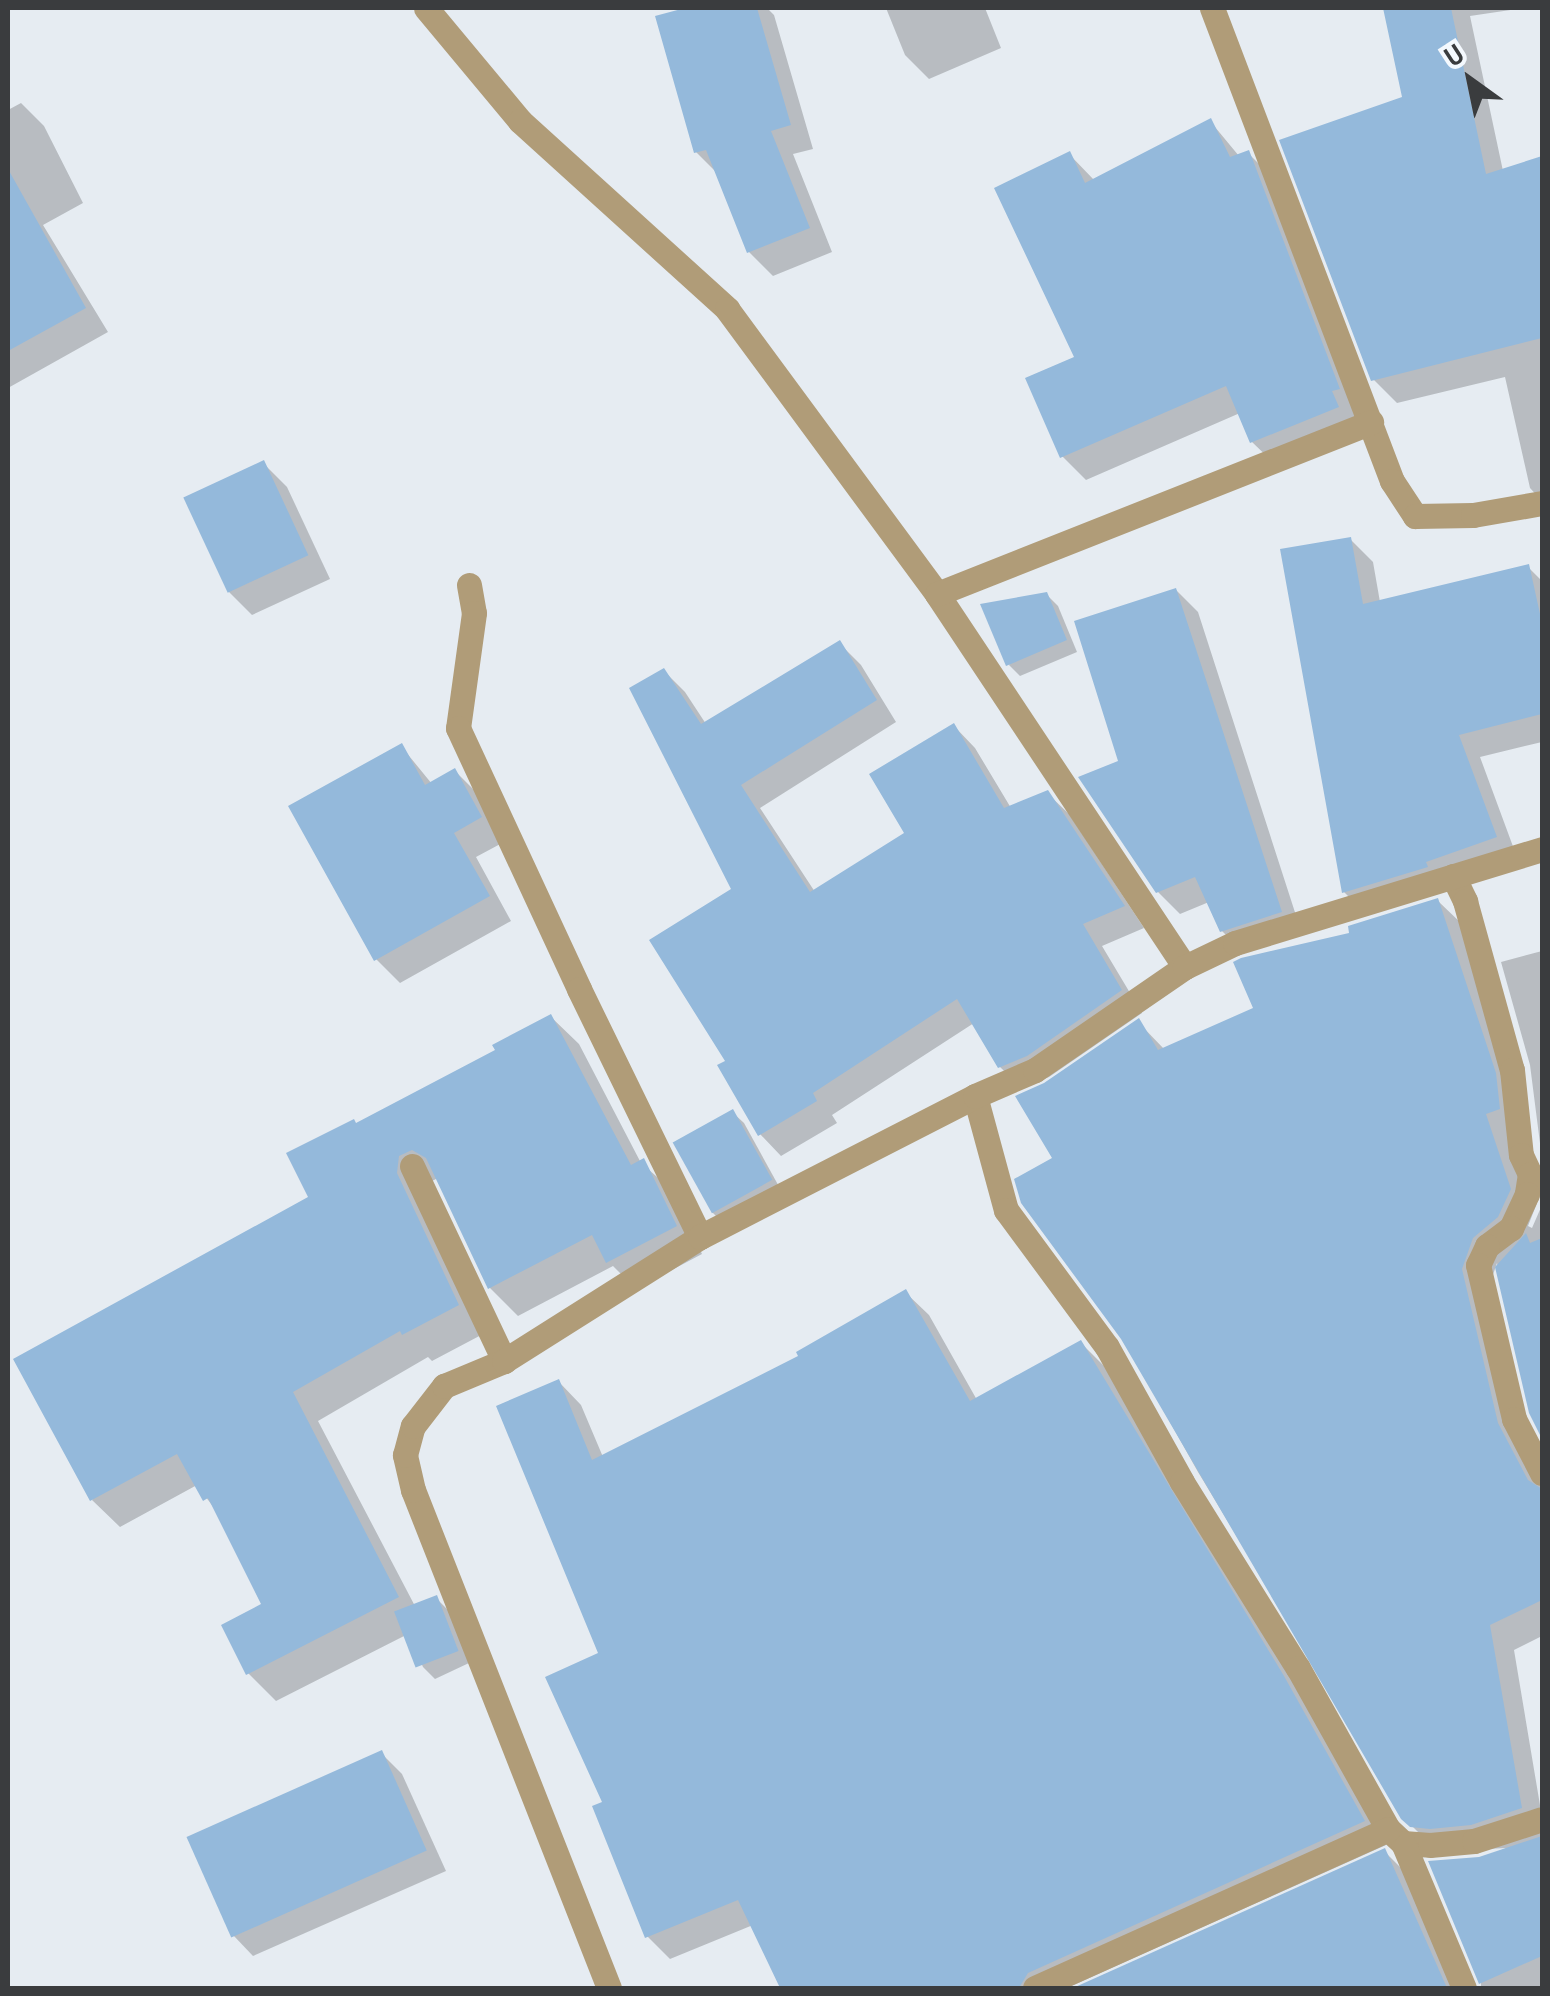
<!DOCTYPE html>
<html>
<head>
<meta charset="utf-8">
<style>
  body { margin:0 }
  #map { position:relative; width:1550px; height:1996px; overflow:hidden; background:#e6ecf2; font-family:"Archivo Narrow",sans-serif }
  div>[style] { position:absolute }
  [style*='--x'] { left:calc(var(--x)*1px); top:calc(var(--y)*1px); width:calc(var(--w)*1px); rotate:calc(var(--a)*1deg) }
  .shadow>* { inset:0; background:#0003 }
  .building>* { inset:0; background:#94b9db; transform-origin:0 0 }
  .street>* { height:25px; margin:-12.5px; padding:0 12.5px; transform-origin:12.5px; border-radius:12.5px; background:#b09c78 }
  span { translate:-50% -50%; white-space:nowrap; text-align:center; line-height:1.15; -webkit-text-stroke:10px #f4f9fe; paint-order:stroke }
  .frame { position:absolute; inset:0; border:10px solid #3a3c3e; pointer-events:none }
  .north { position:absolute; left:1420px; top:30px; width:100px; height:100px; -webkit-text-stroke:8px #f4f9fe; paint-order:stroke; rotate:327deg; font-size:28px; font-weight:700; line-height:40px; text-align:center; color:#3a3c3e }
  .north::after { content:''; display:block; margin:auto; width:35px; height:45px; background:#3a3c3e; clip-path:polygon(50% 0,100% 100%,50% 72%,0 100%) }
</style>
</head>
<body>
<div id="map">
  <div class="shadow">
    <i style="clip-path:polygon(694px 8px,767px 8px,774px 15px,813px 149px,793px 154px,832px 252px,773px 276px,749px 252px,718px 174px,696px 152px,658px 18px)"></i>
    <i style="clip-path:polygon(886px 8px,985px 8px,1001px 48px,929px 79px,905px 55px)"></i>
    <i style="clip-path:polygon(1386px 8px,1524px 8px,1470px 16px,1503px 171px,1542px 158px,1542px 501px,1530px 488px,1505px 377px,1397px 403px,1374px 380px,1405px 98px)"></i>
    <i style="clip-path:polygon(21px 103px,44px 126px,83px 203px,43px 225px,108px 332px,8px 388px,8px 110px)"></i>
    <i style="clip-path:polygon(1210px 121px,1239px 156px,1248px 153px,1272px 177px,1361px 431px,1276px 465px,1252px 442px,1240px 413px,1086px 480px,1062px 456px,1077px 358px,1069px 154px,1095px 181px)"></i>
    <i style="clip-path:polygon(263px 463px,287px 487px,330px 579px,252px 615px,228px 591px)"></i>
    <i style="clip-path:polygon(1350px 539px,1373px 562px,1380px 602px,1528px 567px,1542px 581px,1542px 742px,1480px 757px,1518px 860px,1367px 915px,1344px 892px)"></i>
    <i style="clip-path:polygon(1176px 590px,1198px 612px,1302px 934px,1244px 953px,1222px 931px,1209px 902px,1180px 914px,1158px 892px,1121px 762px)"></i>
    <i style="clip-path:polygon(1046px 594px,1058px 606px,1077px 652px,1020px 676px,1009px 665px)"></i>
    <i style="clip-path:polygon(839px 643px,861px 665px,896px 722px,760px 808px,815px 892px,908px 834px,954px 726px,975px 748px,1011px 808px,1047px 793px,1069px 814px,1144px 928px,1102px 946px,1142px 1013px,1049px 1077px,1022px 1088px,1000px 1067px,974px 1023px,832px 1115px,837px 1123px,781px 1156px,760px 1134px,728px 1062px,734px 889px,664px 671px,685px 692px,706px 724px)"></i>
    <i style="clip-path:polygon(401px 746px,432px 784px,455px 771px,479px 795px,504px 842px,476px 857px,511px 921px,400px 983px,376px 959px)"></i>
    <i style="clip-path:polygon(1438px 901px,1463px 925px,1537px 1203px,1528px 1226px,1532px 1228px,1542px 1205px,1542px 1435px,1532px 1412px,1497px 1263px,1486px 1295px,1522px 1450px,1542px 1488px,1542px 1636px,1514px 1650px,1542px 1817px,1542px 1988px,1481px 1988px,1479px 1859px,1507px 1848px,1437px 1851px,1412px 1826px,1198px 1472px,1123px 1338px,1055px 1159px,1045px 1086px,1138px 1022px,1165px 1050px,1256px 1009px,1352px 934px)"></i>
    <i style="clip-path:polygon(1542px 951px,1542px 1159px,1530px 1065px,1501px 962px)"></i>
    <i style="clip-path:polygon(551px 1017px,579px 1044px,641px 1163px,671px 1189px,702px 1254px,636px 1289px,613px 1266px,518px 1316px,490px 1288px,438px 1178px,426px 1184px,485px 1333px,432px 1361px,428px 1357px,318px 1421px,416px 1608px,436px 1598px,448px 1610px,469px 1663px,435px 1679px,423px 1667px,408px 1634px,276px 1701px,248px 1673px,265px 1605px,217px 1512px,197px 1485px,120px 1527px,92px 1500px,311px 1198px,358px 1126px,498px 1051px)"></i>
    <i style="clip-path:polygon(732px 1112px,744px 1123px,782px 1192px,724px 1224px,712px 1212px)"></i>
    <i style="clip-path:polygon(906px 1293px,929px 1315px,977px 1400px,1081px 1343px,1104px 1366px,1306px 1702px,1386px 1845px,1067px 1988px,838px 1988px,819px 1952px,753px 1925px,670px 1959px,647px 1936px,605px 1804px,601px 1654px,559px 1382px,581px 1405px,603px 1457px,801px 1357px)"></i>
    <i style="clip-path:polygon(381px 1753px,402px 1774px,446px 1871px,253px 1956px,233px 1935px)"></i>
    <i style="clip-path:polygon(1384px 1851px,1407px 1874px,1457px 1988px,1080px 1988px)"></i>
  </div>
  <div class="building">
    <i style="clip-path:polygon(685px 8px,757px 8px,791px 125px,771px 131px,810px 228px,747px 253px,706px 150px,694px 153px,655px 16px)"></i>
    <i style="clip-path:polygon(1383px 8px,1451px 8px,1486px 174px,1542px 156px,1542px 338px,1371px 381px,1279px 140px,1402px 97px)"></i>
    <i style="clip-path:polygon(1211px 118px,1230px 157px,1249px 150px,1340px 389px,1332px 391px,1339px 407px,1250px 443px,1226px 386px,1060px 458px,1025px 378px,1074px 357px,994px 188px,1070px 151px,1085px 183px)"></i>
    <i style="clip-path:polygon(8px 169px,86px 308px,8px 351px)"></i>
    <i style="left:264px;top:460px;width:105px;height:89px;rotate:65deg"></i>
    <i style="clip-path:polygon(1351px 537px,1363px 604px,1529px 564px,1542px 623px,1542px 714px,1459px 735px,1497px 837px,1426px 862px,1428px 867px,1342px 893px,1280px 549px)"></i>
    <i style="clip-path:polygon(1176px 588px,1282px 912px,1220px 932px,1195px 877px,1156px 893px,1078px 777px,1118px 761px,1074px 621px)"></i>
    <i style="clip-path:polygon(1047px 592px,1067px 640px,1006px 666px,980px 604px)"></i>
    <i style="clip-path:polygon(840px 640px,877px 700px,741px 785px,810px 892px,904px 833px,869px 774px,954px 723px,1004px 808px,1048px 790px,1125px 906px,1083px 924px,1122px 990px,1027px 1056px,998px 1068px,957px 999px,813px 1093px,817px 1101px,758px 1136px,717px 1065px,725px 1061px,649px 940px,731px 889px,629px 688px,664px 668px,701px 724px)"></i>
    <i style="clip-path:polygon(402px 743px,425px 785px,455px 768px,482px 817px,454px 833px,490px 896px,374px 961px,288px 806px)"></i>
    <i style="clip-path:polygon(1438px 898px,1496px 1073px,1500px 1109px,1486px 1114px,1511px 1189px,1498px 1217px,1473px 1238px,1462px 1269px,1498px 1423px,1528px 1480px,1542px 1489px,1542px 1600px,1490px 1625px,1522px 1808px,1471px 1825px,1430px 1829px,1410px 1827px,1401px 1819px,1121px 1339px,1021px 1203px,1014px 1179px,1052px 1158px,1015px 1096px,1044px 1083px,1139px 1018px,1158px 1050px,1253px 1008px,1233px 962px,1241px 958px,1349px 933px,1348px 926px)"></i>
    <i style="clip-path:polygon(551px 1014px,631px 1165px,644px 1158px,677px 1226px,606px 1263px,592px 1235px,488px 1289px,426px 1158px,412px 1150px,399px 1156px,397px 1173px,459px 1305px,402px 1335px,400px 1331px,293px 1392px,399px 1597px,246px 1675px,221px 1625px,261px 1604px,208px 1498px,203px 1501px,177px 1454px,90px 1501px,13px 1359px,308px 1197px,286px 1153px,354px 1119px,356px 1123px,495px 1050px,492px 1045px)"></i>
    <i style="left:733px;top:1109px;width:81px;height:69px;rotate:61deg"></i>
    <i style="clip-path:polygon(1526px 1233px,1530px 1243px,1542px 1238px,1542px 1439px,1529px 1413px,1495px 1267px)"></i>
    <i style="clip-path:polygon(906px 1289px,970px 1401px,1081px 1340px,1284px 1676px,1365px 1821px,1028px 1973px,1019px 1988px,780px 1988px,738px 1900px,645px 1938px,592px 1806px,602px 1802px,545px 1677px,598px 1653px,496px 1406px,559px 1379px,592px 1460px,798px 1356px,796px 1352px)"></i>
    <i style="left:437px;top:1595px;width:60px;height:46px;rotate:69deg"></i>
    <i style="left:382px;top:1750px;width:110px;height:214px;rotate:66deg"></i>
    <i style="clip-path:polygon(1542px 1836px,1542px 1956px,1479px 1984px,1428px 1861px,1479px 1857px)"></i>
    <i style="clip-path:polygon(1385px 1848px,1447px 1988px,1073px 1988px)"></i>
  </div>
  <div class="street">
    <i style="--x:426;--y:8;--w:147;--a:50.2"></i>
    <i style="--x:520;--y:121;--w:280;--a:42.2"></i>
    <i style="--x:727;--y:309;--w:354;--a:53.6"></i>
    <i style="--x:937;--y:594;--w:448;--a:56.4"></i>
    <i style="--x:1212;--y:8;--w:506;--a:69.17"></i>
    <i style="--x:1392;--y:481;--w:42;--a:56.7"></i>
    <i style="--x:1415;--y:516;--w:58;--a:-1"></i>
    <i style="--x:1473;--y:515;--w:70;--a:-9.9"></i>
    <i style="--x:469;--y:585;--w:28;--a:80"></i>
    <i style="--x:474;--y:613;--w:116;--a:97.9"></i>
    <i style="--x:458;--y:728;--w:288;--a:65.1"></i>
    <i style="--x:579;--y:989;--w:276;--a:64"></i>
    <i style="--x:937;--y:594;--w:467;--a:-21.6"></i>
    <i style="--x:1453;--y:876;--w:28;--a:64"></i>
    <i style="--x:1465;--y:901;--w:175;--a:74.5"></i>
    <i style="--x:1512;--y:1070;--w:85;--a:84"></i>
    <i style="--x:1521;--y:1155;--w:21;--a:65"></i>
    <i style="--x:1530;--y:1174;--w:20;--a:99"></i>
    <i style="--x:1527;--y:1194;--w:38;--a:115"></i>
    <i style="--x:1511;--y:1228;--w:30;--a:143"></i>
    <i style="--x:1487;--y:1246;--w:21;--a:115"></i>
    <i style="--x:1478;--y:1265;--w:158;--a:76.8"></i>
    <i style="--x:1514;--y:1419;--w:61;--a:62.6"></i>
    <i style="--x:975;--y:1096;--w:118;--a:74.8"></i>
    <i style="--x:1006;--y:1210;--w:170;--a:53.6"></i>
    <i style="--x:1107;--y:1347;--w:154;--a:60.9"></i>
    <i style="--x:1182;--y:1482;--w:219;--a:58.1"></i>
    <i style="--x:1298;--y:1668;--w:184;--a:60.8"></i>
    <i style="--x:1388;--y:1829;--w:21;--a:43"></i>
    <i style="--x:1403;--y:1843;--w:27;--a:4"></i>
    <i style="--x:1430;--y:1845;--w:44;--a:-5.2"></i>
    <i style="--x:1474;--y:1841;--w:71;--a:-17.9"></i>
    <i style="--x:412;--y:1166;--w:216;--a:64.7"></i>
    <i style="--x:1403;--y:1843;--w:157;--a:67.2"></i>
    <i style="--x:609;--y:1988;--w:535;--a:-111.48"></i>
    <i style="--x:413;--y:1490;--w:36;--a:-103"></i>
    <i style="--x:405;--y:1455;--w:30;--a:-75"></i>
    <i style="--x:413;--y:1426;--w:51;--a:-52.2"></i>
    <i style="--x:444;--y:1386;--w:65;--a:-22.6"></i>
    <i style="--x:504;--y:1361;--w:232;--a:-32.3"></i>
    <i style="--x:700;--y:1237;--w:309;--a:-27.1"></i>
    <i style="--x:975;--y:1096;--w:65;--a:-23.4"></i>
    <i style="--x:1035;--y:1070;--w:182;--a:-34.5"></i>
    <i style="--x:1185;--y:967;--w:55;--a:-25.6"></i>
    <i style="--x:1235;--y:943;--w:321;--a:-17"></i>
    <i style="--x:1035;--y:1988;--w:387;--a:-24.2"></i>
  </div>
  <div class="frame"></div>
  <div class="north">U</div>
</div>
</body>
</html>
